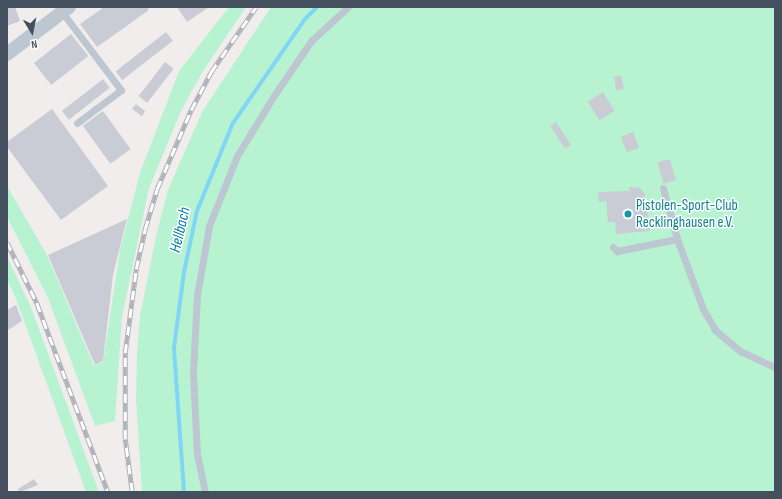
<!DOCTYPE html>
<html>
<head>
<meta charset="utf-8">
<style>
  body { margin:0 }
  #map { position:relative; width:782px; height:499px; overflow:hidden; background:#f1eded; font-family:"Sofia Sans Condensed",sans-serif }
  div>[style] { position:absolute }
  [style*='--x'] { left:calc(var(--x)*1px); top:calc(var(--y)*1px); width:calc(var(--w)*1px); rotate:calc(var(--a)*1deg) }
  .green>* { inset:0; background:#b7f3d1 }
  .stream>* { height:4px; margin:-2px; padding:0 2px; transform-origin:2px; border-radius:2px; background:#80d6f4 }
  .building>* { inset:0; background:#c9ccd4; transform-origin:0 0 }
  .lane>* { height:7px; margin:-3.5px; padding:0 3.5px; transform-origin:3.5px; border-radius:3.5px; background:#bdc7d1 }
  .street>* { height:14px; margin:-7px; padding:0 7px; transform-origin:7px; border-radius:7px; background:#bdc7d1 }
  .rail>* { height:4.5px; margin-top:-2.25px; transform-origin:0; background:repeating-linear-gradient(90deg,#fff 0 9px,#afb2b9 0 18px); box-sizing:border-box; border-block:1px solid #afb2b9 }
  .dots>* { width:11px; height:11px; translate:-50% -50%; box-sizing:border-box; border:2px solid #fff; border-radius:50% }
  span { translate:-50% -50%; white-space:nowrap; text-align:center; line-height:1.15; -webkit-text-stroke:3px #fff; paint-order:stroke }
  .culture-label { font-size:15px; color:#0d838f }
  .left { translate:0 -50%; text-align:left }
  .water-label { font-size:16px; color:#027aa4; font-style:italic }
  .frame { position:absolute; inset:0; border:8px solid #44505d; pointer-events:none }
  .north { position:absolute; left:12px; top:12px; width:40px; height:40px; -webkit-text-stroke:3px #fff; paint-order:stroke; rotate:170deg; font-size:11px; font-weight:700; line-height:16px; text-align:center; color:#44505d }
  .north::after { content:''; display:block; margin:auto; width:14px; height:18px; background:#44505d; clip-path:polygon(50% 0,100% 100%,50% 72%,0 100%) }
</style>
</head>
<body>
<div id="map">
  <div class="green">
    <i style="clip-path:polygon(229px 7px,246px 7px,203px 71px,182px 109px,149px 188px,122px 317px,115px 421px,95px 426px,48px 298px,7px 217px,7px 186px,47px 255px,94px 366px,103px 362px,120px 250px,140px 173px,179px 71px)"></i>
    <i style="clip-path:polygon(271px 7px,775px 7px,775px 492px,142px 492px,136px 400px,137px 352px,140px 316px,157px 232px,168px 190px,202px 112px)"></i>
    <i style="clip-path:polygon(7px 257px,31px 307px,99px 492px,86px 492px,15px 296px,7px 280px)"></i>
  </div>
  <div class="stream">
    <i style="--x:184;--y:492;--w:144;--a:-94"></i>
    <i style="--x:174;--y:348;--w:77;--a:-82.5"></i>
    <i style="--x:184;--y:272;--w:62;--a:-78"></i>
    <i style="--x:197;--y:211;--w:95;--a:-67.8"></i>
    <i style="--x:233;--y:123;--w:126;--a:-55.3"></i>
    <i style="--x:305;--y:19;--w:17;--a:-45"></i>
  </div>
  <div class="building">
    <i style="clip-path:polygon(7px 7px,15px 7px,20px 21px,7px 26px)"></i>
    <i style="clip-path:polygon(104px 7px,147px 7px,149px 10px,97px 47px,80px 24px)"></i>
    <i style="clip-path:polygon(177px 7px,209px 7px,187px 22px)"></i>
    <i style="left:166px;top:32px;width:11px;height:64px;rotate:52deg"></i>
    <i style="left:71px;top:34px;width:28px;height:47px;rotate:52deg"></i>
    <i style="left:165px;top:62px;width:11px;height:43px;rotate:38deg"></i>
    <i style="clip-path:polygon(621px 76px,624px 89px,616px 90px,614px 77px)"></i>
    <i style="left:103px;top:79px;width:11px;height:52px;rotate:52deg"></i>
    <i style="left:603px;top:92px;width:22px;height:18px;rotate:58deg"></i>
    <i style="clip-path:polygon(136px 104px,145px 111px,142px 116px,132px 109px)"></i>
    <i style="clip-path:polygon(52px 109px,108px 186px,61px 220px,7px 147px,7px 142px)"></i>
    <i style="left:103px;top:111px;width:47px;height:25px;rotate:54deg"></i>
    <i style="left:556px;top:122px;width:27px;height:7px;rotate:57deg"></i>
    <i style="left:633px;top:132px;width:17px;height:13px;rotate:69deg"></i>
    <i style="left:670px;top:159px;width:22px;height:13px;rotate:74deg"></i>
    <i style="clip-path:polygon(629px 187px,640px 188px,645px 194px,650px 231px,616px 234px,615px 222px,608px 222px,606px 201px,599px 202px,598px 192px,630px 191px)"></i>
    <i style="clip-path:polygon(127px 219px,113px 275px,103px 361px,95px 365px,48px 255px)"></i>
    <i style="clip-path:polygon(16px 305px,22px 321px,8px 330px,7px 310px)"></i>
    <i style="clip-path:polygon(34px 479px,38px 485px,20px 492px,18px 489px)"></i>
  </div>
  <div class="lane">
    <i style="--x:62;--y:12;--w:98;--a:52.9"></i>
    <i style="--x:121;--y:90;--w:55;--a:143.1"></i>
    <i style="--x:663;--y:188;--w:53;--a:74.6"></i>
    <i style="--x:677;--y:239;--w:75;--a:69.6"></i>
    <i style="--x:703;--y:309;--w:24;--a:60"></i>
    <i style="--x:715;--y:330;--w:33;--a:40"></i>
    <i style="--x:740;--y:351;--w:38;--a:25"></i>
    <i style="--x:613;--y:247;--w:6;--a:45"></i>
    <i style="--x:617;--y:251;--w:61;--a:-11.3"></i>
    <i style="--x:205;--y:492;--w:38;--a:-102"></i>
    <i style="--x:197;--y:455;--w:82;--a:-92.8"></i>
    <i style="--x:193;--y:373;--w:78;--a:-87.1"></i>
    <i style="--x:197;--y:295;--w:70;--a:-80.1"></i>
    <i style="--x:209;--y:226;--w:75;--a:-68.2"></i>
    <i style="--x:237;--y:156;--w:69;--a:-58.6"></i>
    <i style="--x:273;--y:97;--w:68;--a:-55.8"></i>
    <i style="--x:311;--y:41;--w:50;--a:-42.6"></i>
  </div>
  <div class="street">
    <i style="--x:7;--y:54;--w:78;--a:-37.2"></i>
  </div>
  <div class="rail">
    <i style="--x:7;--y:242;--w:68;--a:63.8"></i>
    <i style="--x:37;--y:303;--w:202;--a:69.4"></i>
    <i style="--x:132;--y:492;--w:53;--a:-97.5"></i>
    <i style="--x:125;--y:439;--w:86;--a:-90"></i>
    <i style="--x:125;--y:353;--w:85;--a:-82.5"></i>
    <i style="--x:136;--y:269;--w:41;--a:-77.3"></i>
    <i style="--x:145;--y:229;--w:42;--a:-73.3"></i>
    <i style="--x:157;--y:189;--w:86;--a:-66.7"></i>
    <i style="--x:191;--y:110;--w:43;--a:-62.2"></i>
    <i style="--x:211;--y:72;--w:79;--a:-55.3"></i>
  </div>
  <div class="dots">
    <i style="left:628px;top:214px;background:#0f9aa8"></i>
  </div>
  <div class="culture-label">
    <span class="left" style="left:636px;top:214px">Pistolen-Sport-Club<br>Recklinghausen e.V.</span>
  </div>
  <div class="water-label">
    <span style="left:181px;top:230px;rotate:-77deg">Hellbach</span>
  </div>
  <div class="frame"></div>
  <div class="north">N</div>
</div>
</body>
</html>
